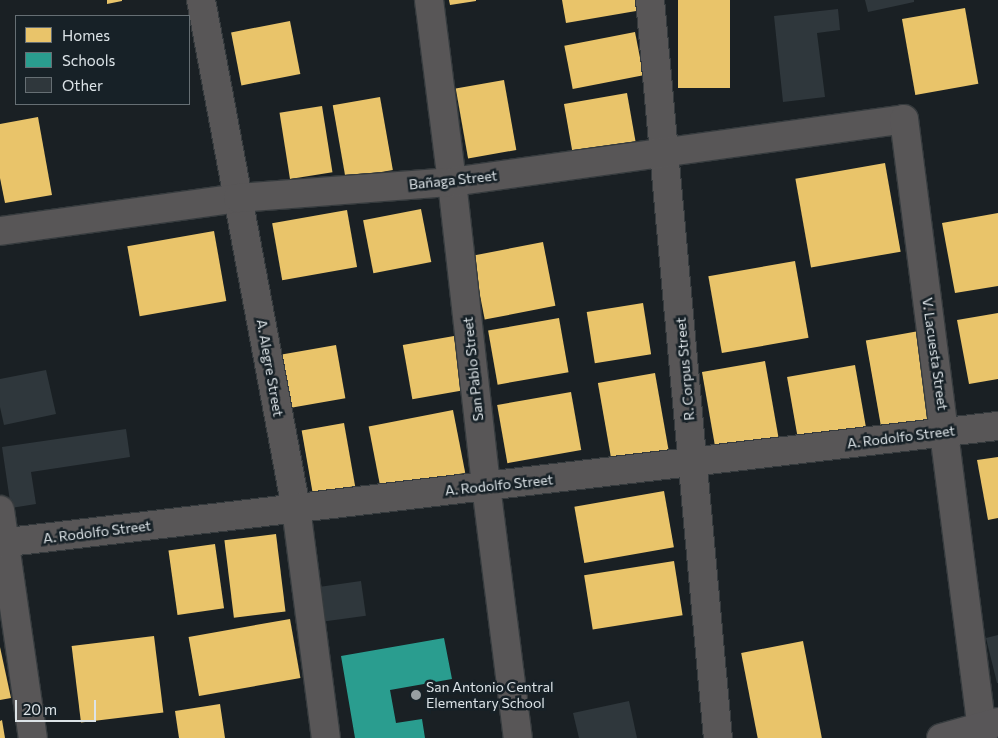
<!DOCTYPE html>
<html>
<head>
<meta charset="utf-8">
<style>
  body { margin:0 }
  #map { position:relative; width:998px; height:738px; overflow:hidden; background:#1a2024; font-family:Commissioner,sans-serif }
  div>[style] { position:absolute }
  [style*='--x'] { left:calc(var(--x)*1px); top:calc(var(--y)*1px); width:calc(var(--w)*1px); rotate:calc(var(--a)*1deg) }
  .homes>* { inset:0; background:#e9c46a; transform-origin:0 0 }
  .schools>* { inset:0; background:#2a9d8f }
  .building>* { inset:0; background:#2f373c; transform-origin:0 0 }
  .roads { filter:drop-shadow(1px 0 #363b3e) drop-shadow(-1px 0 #363b3e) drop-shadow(0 1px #363b3e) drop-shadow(0 -1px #363b3e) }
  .minor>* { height:28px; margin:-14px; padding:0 14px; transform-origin:14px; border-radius:14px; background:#585657 }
  .major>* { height:28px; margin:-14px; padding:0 14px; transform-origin:14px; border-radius:14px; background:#585658 }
  .dots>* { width:14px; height:14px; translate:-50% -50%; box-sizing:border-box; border:2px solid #172127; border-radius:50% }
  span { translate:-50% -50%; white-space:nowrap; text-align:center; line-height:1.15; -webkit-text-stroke:5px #172127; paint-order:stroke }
  .street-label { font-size:14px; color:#dce3e7 }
  .poi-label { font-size:14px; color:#dce3e7 }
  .left { translate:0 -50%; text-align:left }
  .legend { position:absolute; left:15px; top:15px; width:175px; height:90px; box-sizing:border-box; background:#172127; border:1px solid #666f74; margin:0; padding:6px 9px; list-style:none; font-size:15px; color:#dce3e7 }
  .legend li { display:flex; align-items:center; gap:10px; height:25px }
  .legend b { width:25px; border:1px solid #666f74 }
  .scale { position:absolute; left:15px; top:700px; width:81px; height:22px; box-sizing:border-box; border:2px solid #dce3e7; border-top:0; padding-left:6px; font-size:15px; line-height:18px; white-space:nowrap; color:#dce3e7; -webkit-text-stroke:4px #172127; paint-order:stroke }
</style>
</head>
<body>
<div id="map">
  <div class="homes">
    <i style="clip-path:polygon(107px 0,122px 0,122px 1px,107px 4px)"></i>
    <i style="clip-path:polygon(449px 0,476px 0,476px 1px,450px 5px)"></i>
    <i style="clip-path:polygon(562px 0,640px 0,642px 10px,566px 23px)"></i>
    <i style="left:678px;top:0;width:52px;height:88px"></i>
    <i style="left:965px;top:8px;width:77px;height:64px;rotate:80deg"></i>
    <i style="left:290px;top:21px;width:54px;height:60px;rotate:79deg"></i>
    <i style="left:635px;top:32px;width:44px;height:72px;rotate:79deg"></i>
    <i style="left:504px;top:80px;width:71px;height:49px;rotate:80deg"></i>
    <i style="left:627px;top:93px;width:51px;height:64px;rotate:80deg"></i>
    <i style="left:380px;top:97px;width:74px;height:48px;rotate:80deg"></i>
    <i style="left:322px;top:106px;width:67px;height:43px;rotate:81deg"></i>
    <i style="clip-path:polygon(38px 117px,52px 195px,5px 203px,0 178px,0 124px)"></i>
    <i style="left:885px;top:163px;width:90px;height:91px;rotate:80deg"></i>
    <i style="left:421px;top:209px;width:54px;height:59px;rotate:79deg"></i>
    <i style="left:347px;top:210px;width:58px;height:76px;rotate:80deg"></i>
    <i style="clip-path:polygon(998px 213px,998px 286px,955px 293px,942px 223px)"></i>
    <i style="left:214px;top:231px;width:71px;height:88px;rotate:80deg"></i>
    <i style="left:543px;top:242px;width:65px;height:72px;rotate:79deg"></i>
    <i style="left:795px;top:261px;width:78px;height:88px;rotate:80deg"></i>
    <i style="left:643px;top:303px;width:52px;height:57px;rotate:81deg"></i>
    <i style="clip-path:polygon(998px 313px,998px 379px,969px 384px,957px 320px)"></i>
    <i style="left:559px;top:318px;width:55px;height:72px;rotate:80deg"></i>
    <i style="left:919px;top:331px;width:89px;height:54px;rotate:80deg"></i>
    <i style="left:454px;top:336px;width:55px;height:52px;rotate:80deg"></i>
    <i style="left:336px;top:345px;width:54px;height:58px;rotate:80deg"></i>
    <i style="left:765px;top:361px;width:77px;height:64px;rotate:80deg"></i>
    <i style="left:855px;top:365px;width:68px;height:69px;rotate:80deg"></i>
    <i style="left:655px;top:373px;width:78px;height:58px;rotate:80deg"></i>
    <i style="left:571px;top:392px;width:59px;height:75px;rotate:80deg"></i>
    <i style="left:453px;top:410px;width:64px;height:86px;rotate:79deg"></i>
    <i style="left:344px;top:423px;width:64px;height:43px;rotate:80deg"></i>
    <i style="clip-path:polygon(998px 457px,998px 518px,988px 520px,977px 460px)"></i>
    <i style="left:664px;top:491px;width:57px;height:91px;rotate:80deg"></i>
    <i style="left:276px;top:534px;width:78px;height:52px;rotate:83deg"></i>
    <i style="left:215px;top:544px;width:65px;height:47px;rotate:82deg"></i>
    <i style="left:674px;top:561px;width:55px;height:91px;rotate:81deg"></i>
    <i style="left:290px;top:619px;width:60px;height:103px;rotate:80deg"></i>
    <i style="left:154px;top:636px;width:77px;height:83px;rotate:83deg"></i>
    <i style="left:803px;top:641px;width:99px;height:63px;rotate:79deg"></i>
    <i style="clip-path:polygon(0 647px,11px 698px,0 700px)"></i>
    <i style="clip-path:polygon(220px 704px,225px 738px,179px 738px,175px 711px)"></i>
    <i style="clip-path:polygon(2px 720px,5px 738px,0 738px,0 721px)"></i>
  </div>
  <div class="schools">
    <i style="clip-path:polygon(444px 638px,452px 679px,390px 690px,396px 723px,422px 719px,425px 738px,355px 738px,341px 656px)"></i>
  </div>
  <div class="building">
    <i style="clip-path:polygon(865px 0,914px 0,914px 2px,868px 12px)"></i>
    <i style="clip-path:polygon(838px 9px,840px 30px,817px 33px,825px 97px,783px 102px,774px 16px)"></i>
    <i style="clip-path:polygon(46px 370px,56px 414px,4px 425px,0 407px,0 379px)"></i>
    <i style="clip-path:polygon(126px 429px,130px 457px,31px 472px,36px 504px,11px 508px,2px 447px)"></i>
    <i style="left:361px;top:581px;width:35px;height:48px;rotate:82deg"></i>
    <i style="clip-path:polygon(998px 635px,998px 683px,997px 683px,986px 638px)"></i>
    <i style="clip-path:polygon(629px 701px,637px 738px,579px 738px,573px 713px)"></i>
  </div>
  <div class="roads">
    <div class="minor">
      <i style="--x:201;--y:0;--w:517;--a:79.41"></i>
      <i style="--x:296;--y:508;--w:232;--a:82.6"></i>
      <i style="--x:429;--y:0;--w:183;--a:82.8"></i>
      <i style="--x:452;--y:182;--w:306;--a:83.6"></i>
      <i style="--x:486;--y:486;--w:254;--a:82.8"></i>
      <i style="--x:650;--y:0;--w:741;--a:84.74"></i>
      <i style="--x:0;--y:231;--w:240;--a:-7.9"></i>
      <i style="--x:238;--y:198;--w:215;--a:-4.3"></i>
      <i style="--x:452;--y:182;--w:456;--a:-7.9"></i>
      <i style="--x:904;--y:119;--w:624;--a:82.73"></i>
      <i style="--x:0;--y:510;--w:230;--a:81.8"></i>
      <i style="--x:0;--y:543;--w:1005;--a:-6.69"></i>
    </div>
    <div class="major">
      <i style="--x:941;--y:738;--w:59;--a:-15.7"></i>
    </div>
  </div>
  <div class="dots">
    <i style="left:416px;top:695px;background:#989fa3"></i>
  </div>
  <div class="street-label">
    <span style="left:453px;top:180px;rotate:-6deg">Bañaga Street</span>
    <span style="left:935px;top:354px;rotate:82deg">V. Lacuesta Street</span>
    <span style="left:270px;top:368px;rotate:80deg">A. Alegre Street</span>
    <span style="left:473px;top:369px;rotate:-96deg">San Pablo Street</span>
    <span style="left:685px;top:369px;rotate:-95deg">R. Corpus Street</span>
    <span style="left:901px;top:437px;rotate:-7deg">A. Rodolfo Street</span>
    <span style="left:499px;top:485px;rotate:-6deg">A. Rodolfo Street</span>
    <span style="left:97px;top:532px;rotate:-7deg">A. Rodolfo Street</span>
  </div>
  <div class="poi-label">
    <span class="left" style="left:426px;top:695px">San Antonio Central<br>Elementary School</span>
  </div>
  <ul class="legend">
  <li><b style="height:14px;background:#e9c46a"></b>Homes</li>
  <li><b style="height:14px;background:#2a9d8f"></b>Schools</li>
  <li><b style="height:14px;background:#2f373c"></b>Other</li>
  </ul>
  <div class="scale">20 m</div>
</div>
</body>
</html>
